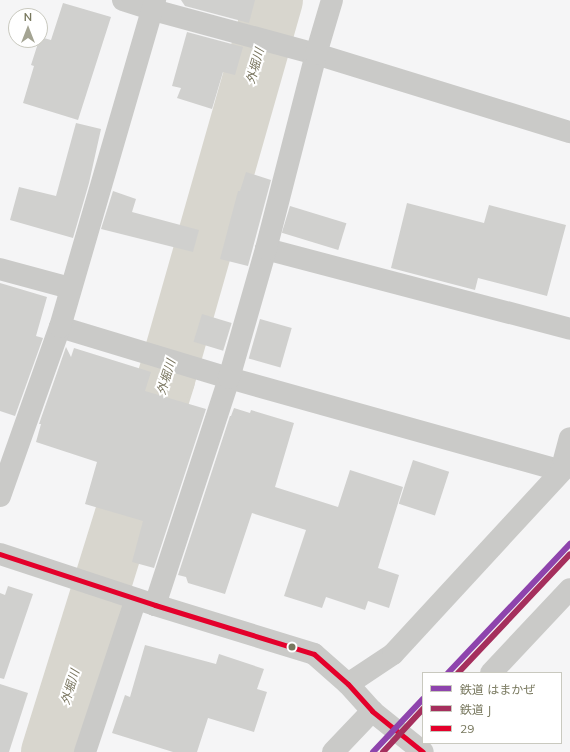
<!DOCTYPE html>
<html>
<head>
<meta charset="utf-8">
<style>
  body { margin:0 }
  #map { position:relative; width:570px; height:752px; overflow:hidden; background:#f5f5f6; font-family:Mulish,"Noto Sans JP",sans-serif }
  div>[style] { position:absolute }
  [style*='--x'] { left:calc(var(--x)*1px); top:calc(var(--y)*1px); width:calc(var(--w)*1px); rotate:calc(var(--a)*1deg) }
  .river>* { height:58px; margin:-29px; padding:0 29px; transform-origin:29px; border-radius:29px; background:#d8d6ce }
  .building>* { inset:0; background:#d0d0ce; transform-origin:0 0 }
  .minor>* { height:22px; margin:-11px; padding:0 11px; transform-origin:11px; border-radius:11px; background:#cacac8 }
  .bus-1>* { height:5px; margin:-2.5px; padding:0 2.5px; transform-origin:2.5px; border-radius:2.5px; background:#e4002b }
  .rail-1>* { height:6px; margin:-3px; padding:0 3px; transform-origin:3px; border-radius:3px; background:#8e44ad }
  .rail-2>* { height:6px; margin:-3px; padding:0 3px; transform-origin:3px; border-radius:3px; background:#a52f5d }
  .dots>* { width:11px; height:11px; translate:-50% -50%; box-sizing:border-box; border:2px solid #fff; border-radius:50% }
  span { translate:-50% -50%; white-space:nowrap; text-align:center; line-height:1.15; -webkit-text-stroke:4px #fff; paint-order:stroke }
  .water-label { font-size:12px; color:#78745e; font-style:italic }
  .legend { position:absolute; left:422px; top:672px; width:140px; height:72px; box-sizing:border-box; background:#fff; border:1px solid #c9c9bf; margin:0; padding:5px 7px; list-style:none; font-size:12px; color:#78785e }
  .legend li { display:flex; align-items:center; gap:8px; height:20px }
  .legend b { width:20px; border:1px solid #c9c9bf }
  .north { position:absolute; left:8px; top:8px; width:40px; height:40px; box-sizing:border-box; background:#fff; border:1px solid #c9c9bf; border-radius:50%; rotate:0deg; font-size:11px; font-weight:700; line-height:16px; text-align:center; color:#78785e }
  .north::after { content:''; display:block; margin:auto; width:14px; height:18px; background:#a4a493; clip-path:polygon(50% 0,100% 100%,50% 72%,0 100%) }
</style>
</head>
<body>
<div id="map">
  <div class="river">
    <i style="--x:50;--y:752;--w:391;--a:-72.7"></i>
    <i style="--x:166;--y:379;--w:394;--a:-74.1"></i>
  </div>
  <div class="building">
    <i style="clip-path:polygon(181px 0,255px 0,249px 23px,185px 6px)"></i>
    <i style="clip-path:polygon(63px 3px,111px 17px,78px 120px,23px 103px,34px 66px,31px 65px,40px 37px,51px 40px)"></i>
    <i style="clip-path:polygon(187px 32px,243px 47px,235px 75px,223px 72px,212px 109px,177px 98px,181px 88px,172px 86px)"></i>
    <i style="clip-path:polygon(76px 123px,101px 129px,89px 183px,73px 238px,10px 220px,19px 187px,56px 196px)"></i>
    <i style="clip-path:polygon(246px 172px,271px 180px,248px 266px,220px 259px,238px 191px,240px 191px)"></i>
    <i style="clip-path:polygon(113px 191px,136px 199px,132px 212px,199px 230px,193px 252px,101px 229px)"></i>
    <i style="clip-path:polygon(407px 203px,484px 223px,489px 205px,566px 225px,547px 296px,478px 278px,475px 290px,391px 268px)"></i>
    <i style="left:290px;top:206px;width:59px;height:28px;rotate:17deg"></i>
    <i style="clip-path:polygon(0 283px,47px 297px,36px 336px,43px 338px,15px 416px,0 411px)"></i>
    <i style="left:202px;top:314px;width:31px;height:29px;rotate:17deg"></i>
    <i style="left:260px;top:319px;width:33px;height:41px;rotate:16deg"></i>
    <i style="clip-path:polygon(66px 347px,71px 357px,74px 348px,151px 372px,145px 391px,206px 409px,154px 568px,132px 562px,143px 521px,85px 504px,97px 462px,36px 442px,41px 424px,39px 424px)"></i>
    <i style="clip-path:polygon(234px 408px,250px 413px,251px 410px,294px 423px,275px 487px,338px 507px,350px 470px,403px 487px,378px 568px,399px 575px,389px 608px,368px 601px,365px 610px,326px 597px,322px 608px,284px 596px,306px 530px,252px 513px,225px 594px,188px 583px,186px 577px,178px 575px,230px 416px,231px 416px)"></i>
    <i style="left:413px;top:460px;width:38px;height:46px;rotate:18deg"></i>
    <i style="clip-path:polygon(8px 586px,33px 594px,4px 679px,0 678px,0 593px,5px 595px)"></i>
    <i style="clip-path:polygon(145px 645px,216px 664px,219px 654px,264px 669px,257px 689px,267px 692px,254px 732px,208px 718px,197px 752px,173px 752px,112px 733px,125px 695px,130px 697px)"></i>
    <i style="clip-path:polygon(0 684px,28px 693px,9px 752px,0 752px)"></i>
  </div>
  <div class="minor">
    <i style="--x:123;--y:0;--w:32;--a:18"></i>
    <i style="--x:153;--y:10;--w:169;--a:15.1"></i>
    <i style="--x:316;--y:54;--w:266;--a:17.1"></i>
    <i style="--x:266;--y:249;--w:314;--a:14.7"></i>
    <i style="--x:0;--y:269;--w:73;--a:15.2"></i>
    <i style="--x:60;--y:327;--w:177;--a:16.8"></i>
    <i style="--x:229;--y:378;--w:345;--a:15.6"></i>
    <i style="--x:561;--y:471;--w:34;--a:-75"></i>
    <i style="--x:0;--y:496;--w:179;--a:-70.5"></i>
    <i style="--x:60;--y:327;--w:341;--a:-73.8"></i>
    <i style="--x:0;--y:554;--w:163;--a:18.2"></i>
    <i style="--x:155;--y:605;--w:166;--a:17.1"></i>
    <i style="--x:314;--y:654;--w:45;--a:41.4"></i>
    <i style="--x:348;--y:684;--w:36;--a:48"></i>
    <i style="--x:372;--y:711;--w:65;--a:38.8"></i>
    <i style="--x:155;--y:605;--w:239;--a:-71.9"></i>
    <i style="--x:229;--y:378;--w:134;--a:-74"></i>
    <i style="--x:266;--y:249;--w:201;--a:-75.6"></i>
    <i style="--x:316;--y:54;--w:56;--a:-73.5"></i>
    <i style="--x:491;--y:673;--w:115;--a:-46.8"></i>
    <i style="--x:348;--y:684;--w:54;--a:-33.7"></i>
    <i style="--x:393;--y:654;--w:260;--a:-47.3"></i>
    <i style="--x:85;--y:752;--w:161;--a:-71.6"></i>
    <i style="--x:333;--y:752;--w:57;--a:-46.4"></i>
  </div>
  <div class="bus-1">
    <i style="--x:0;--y:554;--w:163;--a:18.2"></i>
    <i style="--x:155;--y:605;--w:166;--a:17.1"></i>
    <i style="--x:314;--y:654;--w:45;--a:41.4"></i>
    <i style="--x:348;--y:684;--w:36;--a:48"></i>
    <i style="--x:372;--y:711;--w:65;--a:38.8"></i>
  </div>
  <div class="rail-1">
    <i style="--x:448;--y:673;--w:178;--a:-46.6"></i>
    <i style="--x:373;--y:752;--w:73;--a:-46.7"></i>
  </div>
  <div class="rail-2">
    <i style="--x:458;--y:673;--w:163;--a:-46.7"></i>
    <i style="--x:383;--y:752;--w:59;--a:-47.1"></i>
  </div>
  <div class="dots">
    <i style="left:292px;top:647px;background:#78785e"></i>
  </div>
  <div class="water-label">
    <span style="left:255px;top:66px;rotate:-74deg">外堀川</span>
    <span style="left:166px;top:377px;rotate:-73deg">外堀川</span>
    <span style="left:70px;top:687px;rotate:-73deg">外堀川</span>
  </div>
  <ul class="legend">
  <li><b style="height:5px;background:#8e44ad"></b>鉄道 はまかぜ</li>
  <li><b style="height:5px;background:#a52f5d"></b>鉄道 J</li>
  <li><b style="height:5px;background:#e4002b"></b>29</li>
  </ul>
  <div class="north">N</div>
</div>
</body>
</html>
